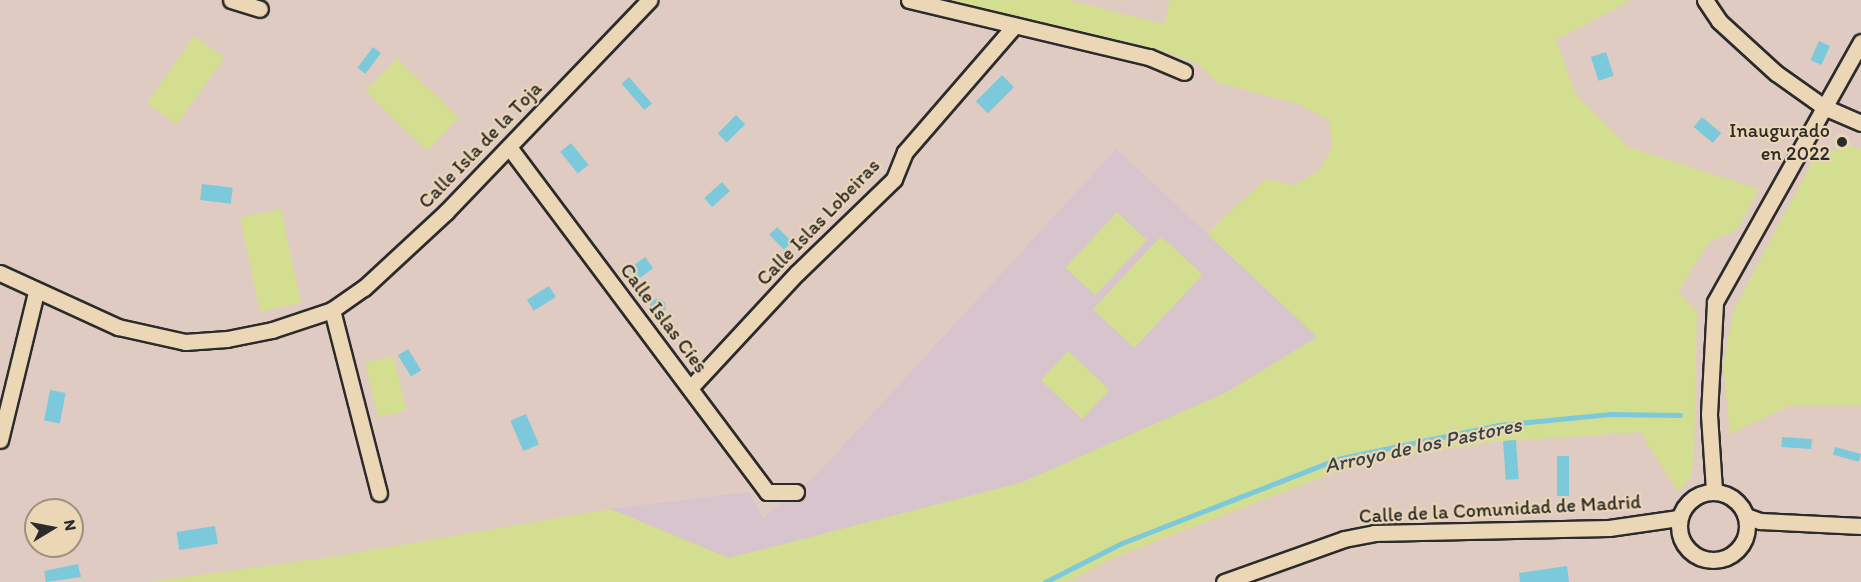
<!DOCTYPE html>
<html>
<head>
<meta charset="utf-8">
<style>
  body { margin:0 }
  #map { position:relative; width:1861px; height:582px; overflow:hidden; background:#dfcbc2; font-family:Itim,sans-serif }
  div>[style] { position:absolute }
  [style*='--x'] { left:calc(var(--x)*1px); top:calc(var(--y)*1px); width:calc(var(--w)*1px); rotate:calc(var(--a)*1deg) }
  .built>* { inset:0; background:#d7c4cc }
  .green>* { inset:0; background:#d3de91; transform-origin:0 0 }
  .water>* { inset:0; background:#7dc9dc; transform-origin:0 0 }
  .round { border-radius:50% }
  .stream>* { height:5px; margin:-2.5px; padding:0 2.5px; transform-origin:2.5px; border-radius:2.5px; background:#7dc9dc }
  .roads { filter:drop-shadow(2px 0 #2b2b2b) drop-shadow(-2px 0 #2b2b2b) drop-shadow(0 2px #2b2b2b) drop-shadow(0 -2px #2b2b2b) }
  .street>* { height:15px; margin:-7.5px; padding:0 7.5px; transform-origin:7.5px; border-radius:7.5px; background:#ebd6b5 }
  .street>.ring { margin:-7.5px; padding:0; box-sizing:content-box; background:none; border:15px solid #ebd6b5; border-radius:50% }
  .dots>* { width:16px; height:16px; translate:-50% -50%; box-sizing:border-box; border:3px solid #ebd6b5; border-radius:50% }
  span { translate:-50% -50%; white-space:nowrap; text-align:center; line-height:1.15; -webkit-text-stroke:4.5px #ebd6b5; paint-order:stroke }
  .poi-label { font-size:20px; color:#2b2b2b }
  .right { translate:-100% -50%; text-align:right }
  .street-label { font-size:20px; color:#2b2b2b }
  .water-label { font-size:21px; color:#374346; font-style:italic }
  .north { position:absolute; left:24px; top:498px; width:60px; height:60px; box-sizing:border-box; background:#ebd6b5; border:2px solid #9e927e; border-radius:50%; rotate:80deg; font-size:16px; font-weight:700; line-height:24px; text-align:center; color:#2b2b2b }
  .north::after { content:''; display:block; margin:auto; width:21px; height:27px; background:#2b2b2b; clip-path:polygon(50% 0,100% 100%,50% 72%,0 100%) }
</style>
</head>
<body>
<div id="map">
  <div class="built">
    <i style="clip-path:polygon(1116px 149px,1318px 336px,1244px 385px,1020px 483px,729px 558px,610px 509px,748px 492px,763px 518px,817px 474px)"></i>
  </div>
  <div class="green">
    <i style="clip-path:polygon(949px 0,1069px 0,1164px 24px,1170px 0,1631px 0,1556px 40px,1577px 96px,1628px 147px,1759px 189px,1738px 229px,1708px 243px,1678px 292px,1697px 311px,1694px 458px,1690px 478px,1678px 492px,1640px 432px,1494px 442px,1406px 455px,1333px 473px,1113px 558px,1067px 582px,147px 582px,324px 558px,610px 509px,729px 558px,1020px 483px,1225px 393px,1317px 337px,1207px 234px,1265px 179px,1295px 185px,1318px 171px,1332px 148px,1329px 120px,1298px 104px,1218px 83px,1198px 64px,1158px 49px)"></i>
    <i style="left:194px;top:36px;width:37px;height:82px;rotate:35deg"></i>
    <i style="left:397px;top:58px;width:86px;height:46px;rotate:44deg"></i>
    <i style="clip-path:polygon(1848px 145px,1861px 149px,1861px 405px,1791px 405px,1730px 434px,1723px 363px,1734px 309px,1814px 158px)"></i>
    <i style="left:281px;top:209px;width:96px;height:42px;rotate:78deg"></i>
    <i style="left:1117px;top:212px;width:41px;height:76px;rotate:43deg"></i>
    <i style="left:1161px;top:236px;width:57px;height:100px;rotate:43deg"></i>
    <i style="left:1068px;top:351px;width:57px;height:40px;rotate:43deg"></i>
    <i style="left:393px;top:356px;width:56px;height:29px;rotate:76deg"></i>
  </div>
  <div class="water">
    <i style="left:1819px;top:41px;width:12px;height:21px;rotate:24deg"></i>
    <i style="left:373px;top:47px;width:10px;height:26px;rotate:37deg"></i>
    <i style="left:1606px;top:52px;width:25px;height:16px;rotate:72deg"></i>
    <i style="left:1002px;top:75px;width:17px;height:37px;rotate:45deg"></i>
    <i style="left:629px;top:77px;width:35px;height:10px;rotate:49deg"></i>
    <i style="left:736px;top:115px;width:13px;height:26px;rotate:45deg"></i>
    <i style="left:1702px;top:117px;width:25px;height:13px;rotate:40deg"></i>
    <i style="left:571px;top:143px;width:28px;height:14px;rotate:51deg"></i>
    <i style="left:722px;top:182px;width:12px;height:24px;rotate:48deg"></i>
    <i style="left:202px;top:184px;width:31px;height:16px;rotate:7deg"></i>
    <i style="left:777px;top:227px;width:21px;height:11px;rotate:45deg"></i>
    <i style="left:645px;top:257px;width:14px;height:21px;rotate:54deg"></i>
    <i style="left:549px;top:286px;width:13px;height:26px;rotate:58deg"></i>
    <i class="round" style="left:650px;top:299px;width:16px;height:16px"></i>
    <i style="left:408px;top:349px;width:25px;height:12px;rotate:58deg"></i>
    <i style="left:50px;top:390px;width:16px;height:31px;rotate:11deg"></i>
    <i style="left:526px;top:414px;width:33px;height:17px;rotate:67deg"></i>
    <i style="left:1782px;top:437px;width:30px;height:10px;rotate:4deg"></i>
    <i style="left:1516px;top:440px;width:39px;height:13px;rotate:86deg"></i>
    <i style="left:1835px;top:447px;width:27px;height:8px;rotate:15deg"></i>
    <i style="left:1557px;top:456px;width:12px;height:40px"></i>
    <i style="left:215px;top:526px;width:18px;height:39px;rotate:81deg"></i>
    <i style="clip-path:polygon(78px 564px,81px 577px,46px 582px,44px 571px)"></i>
    <i style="clip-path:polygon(1567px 566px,1569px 582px,1520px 582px,1519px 573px)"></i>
  </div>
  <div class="stream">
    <i style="--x:1045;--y:582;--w:86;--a:-26.9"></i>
    <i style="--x:1122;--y:543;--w:231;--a:-21.3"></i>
    <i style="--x:1337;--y:459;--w:165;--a:-11.9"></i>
    <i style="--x:1498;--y:425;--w:113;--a:-5.6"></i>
    <i style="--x:1610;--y:414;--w:70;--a:0.8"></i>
  </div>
  <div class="roads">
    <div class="street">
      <i style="--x:231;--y:0;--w:30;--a:17"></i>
      <i style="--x:909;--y:0;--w:247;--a:13.4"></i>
      <i style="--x:1149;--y:57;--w:38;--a:23"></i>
      <i style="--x:1705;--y:0;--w:25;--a:56"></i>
      <i style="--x:1719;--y:21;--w:77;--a:42.4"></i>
      <i style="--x:1776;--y:73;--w:59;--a:35.3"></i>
      <i style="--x:1824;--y:107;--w:40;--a:23.4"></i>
      <i style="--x:509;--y:147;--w:431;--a:53.2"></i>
      <i style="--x:767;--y:492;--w:29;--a:0"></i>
      <i style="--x:0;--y:273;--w:130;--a:24.6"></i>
      <i style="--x:118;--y:327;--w:69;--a:12.6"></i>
      <i style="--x:185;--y:342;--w:42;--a:-4.1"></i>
      <i style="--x:227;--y:339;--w:46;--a:-11.3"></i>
      <i style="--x:272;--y:330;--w:63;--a:-18.4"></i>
      <i style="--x:332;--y:310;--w:39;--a:-35"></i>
      <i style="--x:364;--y:288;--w:112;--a:-42.8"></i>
      <i style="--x:446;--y:212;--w:294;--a:-46.2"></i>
      <i style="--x:332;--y:310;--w:189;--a:75.6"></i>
      <i style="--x:691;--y:387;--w:156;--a:-47.1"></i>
      <i style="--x:797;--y:273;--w:135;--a:-44.1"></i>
      <i style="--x:894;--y:179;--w:29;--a:-68"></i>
      <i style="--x:905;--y:152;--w:167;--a:-49.1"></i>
      <i style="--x:0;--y:440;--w:152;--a:-76.3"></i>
      <i style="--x:1714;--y:490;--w:76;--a:-93.8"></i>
      <i style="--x:1709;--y:414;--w:112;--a:-86.9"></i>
      <i style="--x:1715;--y:302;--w:298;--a:-60.7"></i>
      <i class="ring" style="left:1679px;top:492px;width:53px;height:53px"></i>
      <i style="--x:1746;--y:516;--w:15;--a:20"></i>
      <i style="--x:1760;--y:521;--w:101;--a:2.8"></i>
      <i style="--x:1224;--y:582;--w:127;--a:-19.7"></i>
      <i style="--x:1344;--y:539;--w:31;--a:-11"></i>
      <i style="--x:1374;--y:533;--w:235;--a:-1.2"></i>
      <i style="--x:1609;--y:528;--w:70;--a:-8.2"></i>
    </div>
  </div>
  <div class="dots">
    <i style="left:1842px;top:142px;background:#2b2b2b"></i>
  </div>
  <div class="poi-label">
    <span class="right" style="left:1830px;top:142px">Inaugurado<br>en 2022</span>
  </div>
  <div class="street-label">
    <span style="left:480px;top:145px;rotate:-46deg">Calle Isla de la Toja</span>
    <span style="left:818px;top:222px;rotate:-46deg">Calle Islas Lobeiras</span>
    <span style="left:664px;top:318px;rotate:53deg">Calle Islas Cíes</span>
    <span style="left:1500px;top:509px;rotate:-3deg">Calle de la Comunidad de Madrid</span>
  </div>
  <div class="water-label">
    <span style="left:1423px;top:445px;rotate:-12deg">Arroyo de los Pastores</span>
  </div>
  <div class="north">N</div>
</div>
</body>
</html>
